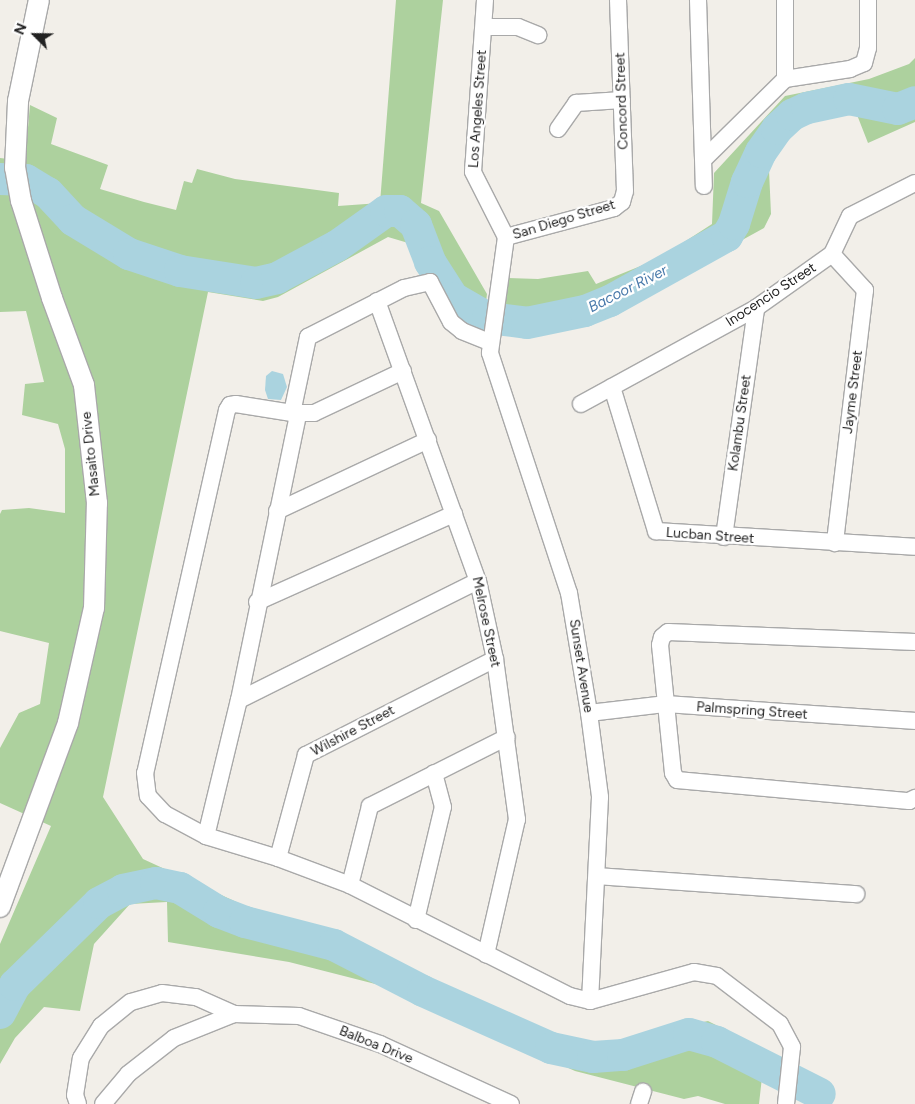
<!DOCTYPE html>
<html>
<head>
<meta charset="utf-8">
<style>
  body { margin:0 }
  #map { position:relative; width:915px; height:1104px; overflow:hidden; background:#f2efe9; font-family:Figtree,sans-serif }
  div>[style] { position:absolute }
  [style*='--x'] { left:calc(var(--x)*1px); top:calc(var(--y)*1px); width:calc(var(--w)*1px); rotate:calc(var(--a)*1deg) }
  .forest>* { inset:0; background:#add19e }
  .water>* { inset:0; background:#aad3df }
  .river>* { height:32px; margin:-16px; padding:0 16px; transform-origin:16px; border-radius:16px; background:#aad3df }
  .roads { filter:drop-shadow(1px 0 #a9a9a9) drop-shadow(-1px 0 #a9a9a9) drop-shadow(0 1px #a9a9a9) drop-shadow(0 -1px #a9a9a9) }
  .minor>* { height:16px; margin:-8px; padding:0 8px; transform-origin:8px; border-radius:8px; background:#fff }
  .tertiary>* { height:20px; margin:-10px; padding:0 10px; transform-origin:10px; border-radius:10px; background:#fff }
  span { translate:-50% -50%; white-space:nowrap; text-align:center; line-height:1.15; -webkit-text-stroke:4.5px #fff; paint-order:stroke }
  .street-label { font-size:14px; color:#222 }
  .water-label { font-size:15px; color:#4a7aab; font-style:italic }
  .north { position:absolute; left:10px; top:10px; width:50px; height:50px; -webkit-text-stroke:4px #fff; paint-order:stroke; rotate:293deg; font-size:14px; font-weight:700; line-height:20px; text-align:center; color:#222 }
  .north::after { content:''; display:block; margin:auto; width:18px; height:22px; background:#222; clip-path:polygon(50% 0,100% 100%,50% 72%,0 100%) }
</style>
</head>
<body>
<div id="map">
  <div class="forest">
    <i style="clip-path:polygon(396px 0,443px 0,421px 203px,439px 211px,487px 294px,483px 328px,447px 306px,415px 245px,388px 237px,278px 297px,263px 301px,208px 292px,103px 797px,143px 859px,243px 905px,340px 934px,445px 990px,561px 1041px,595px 1045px,708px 1021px,765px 1050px,759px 1104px,725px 1104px,698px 1096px,684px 1099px,575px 1071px,391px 988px,289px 962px,168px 942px,167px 902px,130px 904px,94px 944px,80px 1011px,44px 1007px,15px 1038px,0 1064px,0 944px,51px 826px,0 803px,0 748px,19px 713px,40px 704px,49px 643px,0 631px,0 514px,2px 510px,29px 508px,65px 513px,65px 449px,58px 424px,22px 415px,25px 384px,44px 382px,26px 311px,0 312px,0 158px,25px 161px,30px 105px,57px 118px,51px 144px,108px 165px,100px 189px,144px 202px,176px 210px,184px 181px,192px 183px,197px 169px,235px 179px,339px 193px,338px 206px,380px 203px)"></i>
    <i style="clip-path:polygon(915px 58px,915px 122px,868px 143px,852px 102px,807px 115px,778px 149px,769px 170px,771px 214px,764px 228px,646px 293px,560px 330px,530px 334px,500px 332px,508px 278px,538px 279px,588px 271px,596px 284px,658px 259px,712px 224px,714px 173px,785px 96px,869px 79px,909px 64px)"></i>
  </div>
  <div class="water">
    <i style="clip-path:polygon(272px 371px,283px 374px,287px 387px,281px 400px,268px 399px,265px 390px,266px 376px)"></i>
  </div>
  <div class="river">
    <i style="--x:0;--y:179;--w:26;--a:2"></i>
    <i style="--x:26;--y:180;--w:26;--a:31"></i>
    <i style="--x:48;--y:193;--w:37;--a:47"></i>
    <i style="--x:73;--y:220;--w:66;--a:31.3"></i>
    <i style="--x:129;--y:254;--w:54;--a:18.4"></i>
    <i style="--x:180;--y:271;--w:77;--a:9"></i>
    <i style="--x:256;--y:283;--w:22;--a:-13"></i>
    <i style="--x:277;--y:278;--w:68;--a:-28.1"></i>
    <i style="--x:337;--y:246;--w:60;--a:-35.5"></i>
    <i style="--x:386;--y:211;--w:14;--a:0"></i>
    <i style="--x:400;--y:211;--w:21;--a:41"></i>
    <i style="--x:416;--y:225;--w:40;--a:69"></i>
    <i style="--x:430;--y:262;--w:43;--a:57.4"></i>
    <i style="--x:453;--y:298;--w:40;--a:29.7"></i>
    <i style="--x:488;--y:318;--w:39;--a:7"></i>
    <i style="--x:527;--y:323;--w:59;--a:-11.7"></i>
    <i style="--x:585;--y:311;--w:27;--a:-22"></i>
    <i style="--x:610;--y:301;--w:134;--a:-29.1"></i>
    <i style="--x:727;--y:236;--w:14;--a:-60"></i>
    <i style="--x:734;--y:224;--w:44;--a:-72.8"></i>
    <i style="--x:747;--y:182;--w:33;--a:-65"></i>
    <i style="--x:761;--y:152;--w:28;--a:-55"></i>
    <i style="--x:777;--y:129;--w:21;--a:-43"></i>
    <i style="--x:792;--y:115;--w:17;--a:-25"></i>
    <i style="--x:807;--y:108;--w:43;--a:-12.1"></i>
    <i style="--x:849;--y:99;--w:50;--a:11.5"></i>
    <i style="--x:898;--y:109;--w:18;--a:-22"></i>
    <i style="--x:0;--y:1013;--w:32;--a:-62"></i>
    <i style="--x:15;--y:985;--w:117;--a:-44.3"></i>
    <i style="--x:99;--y:903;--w:27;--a:-28"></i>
    <i style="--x:123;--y:890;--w:34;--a:-12"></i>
    <i style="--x:156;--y:883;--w:25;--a:12"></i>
    <i style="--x:180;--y:888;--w:46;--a:31.6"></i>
    <i style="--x:219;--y:912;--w:28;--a:21"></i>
    <i style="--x:245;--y:922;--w:92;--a:14.5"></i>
    <i style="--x:334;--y:945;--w:100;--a:27.3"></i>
    <i style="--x:423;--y:991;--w:140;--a:24"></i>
    <i style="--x:551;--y:1048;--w:43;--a:12.1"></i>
    <i style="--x:593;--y:1057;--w:30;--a:-4"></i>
    <i style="--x:623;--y:1055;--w:69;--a:-17.7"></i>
    <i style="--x:689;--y:1034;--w:29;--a:16"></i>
    <i style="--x:717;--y:1042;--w:115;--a:26.8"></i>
  </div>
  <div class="roads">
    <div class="minor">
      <i style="--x:485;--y:0;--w:172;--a:94"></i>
      <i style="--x:473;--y:172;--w:73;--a:63.1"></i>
      <i style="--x:506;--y:237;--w:117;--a:97.9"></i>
      <i style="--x:490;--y:353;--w:253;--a:71.8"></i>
      <i style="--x:569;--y:593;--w:122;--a:80.5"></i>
      <i style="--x:589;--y:713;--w:85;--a:82.5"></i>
      <i style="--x:600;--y:797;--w:204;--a:92.8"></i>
      <i style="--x:698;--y:0;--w:186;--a:88.2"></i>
      <i style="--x:484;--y:27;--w:34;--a:0"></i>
      <i style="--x:518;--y:27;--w:22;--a:22"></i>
      <i style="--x:785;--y:79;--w:79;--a:-90"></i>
      <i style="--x:558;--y:129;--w:32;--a:-55"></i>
      <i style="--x:576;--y:103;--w:46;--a:-3.7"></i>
      <i style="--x:704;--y:159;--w:114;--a:-44.6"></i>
      <i style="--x:785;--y:79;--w:66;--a:-8.7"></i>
      <i style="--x:850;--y:69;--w:15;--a:-23"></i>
      <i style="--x:864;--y:63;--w:16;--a:-75"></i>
      <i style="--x:868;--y:48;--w:48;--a:-90"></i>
      <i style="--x:506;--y:237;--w:112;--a:-15"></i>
      <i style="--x:614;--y:208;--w:10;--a:-37"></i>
      <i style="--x:622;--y:202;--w:11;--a:-75"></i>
      <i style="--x:625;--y:191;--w:191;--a:-92.1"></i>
      <i style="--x:832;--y:254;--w:49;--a:47.5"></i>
      <i style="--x:865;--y:290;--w:255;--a:96.8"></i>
      <i style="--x:377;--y:301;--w:298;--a:70.2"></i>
      <i style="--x:478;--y:581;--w:80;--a:77.7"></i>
      <i style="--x:495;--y:659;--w:162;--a:82.2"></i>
      <i style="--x:517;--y:819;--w:139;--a:102.9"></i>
      <i style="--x:403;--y:371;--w:98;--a:154.7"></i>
      <i style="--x:314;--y:413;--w:22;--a:180"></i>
      <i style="--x:292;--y:413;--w:57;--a:-170.9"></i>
      <i style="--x:236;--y:404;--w:6;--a:171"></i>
      <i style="--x:230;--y:405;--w:6;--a:121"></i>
      <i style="--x:227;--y:410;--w:372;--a:102.7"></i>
      <i style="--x:145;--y:773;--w:23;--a:83"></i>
      <i style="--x:148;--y:796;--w:25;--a:47"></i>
      <i style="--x:165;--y:814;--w:47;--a:28.2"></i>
      <i style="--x:206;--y:836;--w:75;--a:17"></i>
      <i style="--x:278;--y:858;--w:77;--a:20.6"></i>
      <i style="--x:350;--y:885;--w:246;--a:26.8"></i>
      <i style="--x:570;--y:996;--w:21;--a:14"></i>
      <i style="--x:590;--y:1001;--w:108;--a:-15.6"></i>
      <i style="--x:694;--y:972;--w:23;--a:10"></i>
      <i style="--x:717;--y:976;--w:79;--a:37.3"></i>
      <i style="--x:780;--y:1024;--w:26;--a:62"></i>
      <i style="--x:792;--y:1047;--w:57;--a:96"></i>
      <i style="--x:612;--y:387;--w:151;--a:73"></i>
      <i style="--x:656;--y:531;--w:259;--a:3.5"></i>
      <i style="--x:581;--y:404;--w:200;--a:-28.7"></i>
      <i style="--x:756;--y:308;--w:93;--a:-35.4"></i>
      <i style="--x:832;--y:254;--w:42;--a:-64.7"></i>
      <i style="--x:850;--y:216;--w:73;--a:-26.9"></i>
      <i style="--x:292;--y:413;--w:78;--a:-78.1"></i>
      <i style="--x:308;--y:337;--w:108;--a:-27"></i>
      <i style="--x:404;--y:288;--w:27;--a:-13"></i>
      <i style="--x:430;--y:282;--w:45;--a:62.3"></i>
      <i style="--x:451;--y:322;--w:14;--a:39"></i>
      <i style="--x:462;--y:331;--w:31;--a:22"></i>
      <i style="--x:277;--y:511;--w:167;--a:-25.2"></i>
      <i style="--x:724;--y:537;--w:231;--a:-82"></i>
      <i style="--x:257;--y:602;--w:216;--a:-24.1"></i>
      <i style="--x:915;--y:642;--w:247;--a:-177.7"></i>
      <i style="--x:668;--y:632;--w:8;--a:140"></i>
      <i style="--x:662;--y:637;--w:8;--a:104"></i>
      <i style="--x:660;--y:645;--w:129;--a:84.2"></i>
      <i style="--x:673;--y:773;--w:8;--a:60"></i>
      <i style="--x:677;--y:780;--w:233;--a:5.2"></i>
      <i style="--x:909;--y:801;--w:7;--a:-27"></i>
      <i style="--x:239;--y:700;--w:267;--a:-26.5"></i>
      <i style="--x:589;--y:713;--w:78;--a:-6.7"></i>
      <i style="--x:666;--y:704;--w:250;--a:3.9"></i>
      <i style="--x:206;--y:836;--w:140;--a:-76.4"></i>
      <i style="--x:239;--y:700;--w:292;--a:-78.3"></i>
      <i style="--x:278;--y:858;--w:107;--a:-74.8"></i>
      <i style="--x:306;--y:755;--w:212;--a:-26.9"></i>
      <i style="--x:597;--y:876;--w:260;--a:4"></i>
      <i style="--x:350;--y:885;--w:81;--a:-75.8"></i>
      <i style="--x:370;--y:806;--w:153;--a:-26.7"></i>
      <i style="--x:416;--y:920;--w:116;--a:-76.6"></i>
      <i style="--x:443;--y:807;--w:35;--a:-105"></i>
      <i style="--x:78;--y:1104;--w:9;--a:-108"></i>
      <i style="--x:75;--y:1095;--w:37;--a:-81"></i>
      <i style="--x:81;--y:1058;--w:38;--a:-58"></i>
      <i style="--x:101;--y:1026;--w:38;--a:-39"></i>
      <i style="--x:131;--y:1002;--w:32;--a:-16"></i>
      <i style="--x:162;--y:993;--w:34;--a:7"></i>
      <i style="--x:196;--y:997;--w:42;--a:24.1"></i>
      <i style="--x:103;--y:1104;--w:39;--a:-50"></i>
      <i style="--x:128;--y:1074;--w:58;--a:-38"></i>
      <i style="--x:174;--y:1038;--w:65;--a:-21.8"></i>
      <i style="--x:234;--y:1014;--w:65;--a:1.8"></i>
      <i style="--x:299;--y:1016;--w:86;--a:19.1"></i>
      <i style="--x:380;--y:1044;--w:144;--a:24.6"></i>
      <i style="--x:639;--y:1104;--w:13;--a:-72"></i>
    </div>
    <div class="tertiary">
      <i style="--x:0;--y:907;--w:196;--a:-69.7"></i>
      <i style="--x:68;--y:723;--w:118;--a:-77.3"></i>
      <i style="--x:94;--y:608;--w:105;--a:-88.4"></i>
      <i style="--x:97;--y:503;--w:119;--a:-96.3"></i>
      <i style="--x:84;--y:385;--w:93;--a:-110.2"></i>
      <i style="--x:52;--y:298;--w:102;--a:-107.7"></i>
      <i style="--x:21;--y:201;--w:34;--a:-100"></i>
      <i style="--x:15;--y:168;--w:67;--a:-87.4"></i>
      <i style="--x:18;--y:101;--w:103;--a:-78.3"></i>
    </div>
  </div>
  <div class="street-label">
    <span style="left:622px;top:101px;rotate:-92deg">Concord Street</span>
    <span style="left:478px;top:109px;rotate:-86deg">Los Angeles Street</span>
    <span style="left:564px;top:220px;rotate:-17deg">San Diego Street</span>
    <span style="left:771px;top:295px;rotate:-33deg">Inocencio Street</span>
    <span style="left:853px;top:392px;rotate:-83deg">Jayme Street</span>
    <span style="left:740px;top:423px;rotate:-82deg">Kolambu Street</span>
    <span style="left:91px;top:454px;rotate:-96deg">Masaito Drive</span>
    <span style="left:710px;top:536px;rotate:4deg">Lucban Street</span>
    <span style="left:486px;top:622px;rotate:78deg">Melrose Street</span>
    <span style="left:581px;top:666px;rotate:81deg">Sunset Avenue</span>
    <span style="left:752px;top:711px;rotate:4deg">Palmspring Street</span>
    <span style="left:353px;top:731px;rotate:-28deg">Wilshire Street</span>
    <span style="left:376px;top:1045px;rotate:22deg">Balboa Drive</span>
  </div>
  <div class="water-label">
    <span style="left:628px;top:289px;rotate:-27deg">Bacoor River</span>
  </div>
  <div class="north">N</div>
</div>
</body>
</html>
